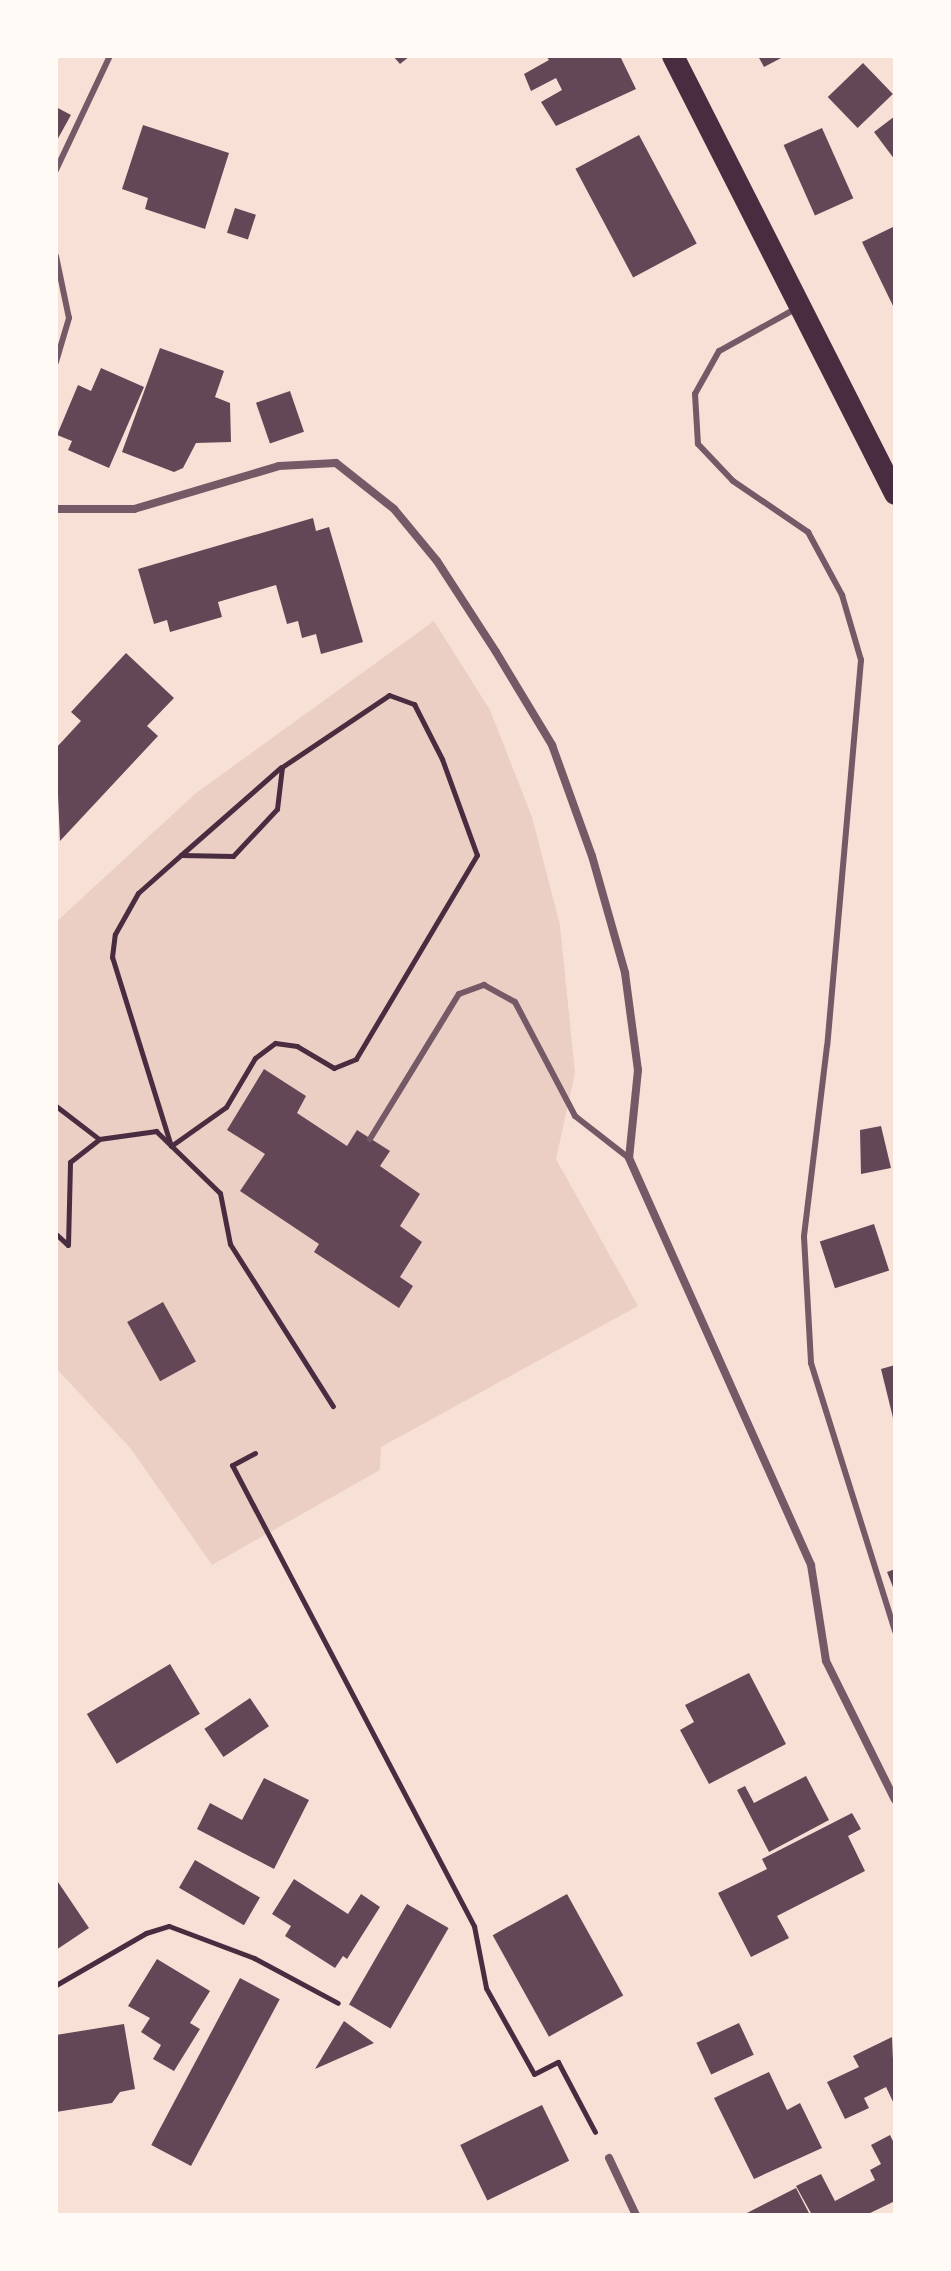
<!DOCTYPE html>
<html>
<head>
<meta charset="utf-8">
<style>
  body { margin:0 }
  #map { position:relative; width:951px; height:2271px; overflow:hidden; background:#f7e1d7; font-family:"Libre Baskerville",serif }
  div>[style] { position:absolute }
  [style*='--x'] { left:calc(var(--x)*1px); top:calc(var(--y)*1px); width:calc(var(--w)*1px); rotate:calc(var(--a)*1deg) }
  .green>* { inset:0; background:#ebcfc5 }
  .building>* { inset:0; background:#644757; transform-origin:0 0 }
  .path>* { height:5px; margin:-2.5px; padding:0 2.5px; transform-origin:2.5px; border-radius:2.5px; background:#4a2c40 }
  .service>* { height:6px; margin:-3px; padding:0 3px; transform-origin:3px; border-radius:3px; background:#755966 }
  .minor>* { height:8px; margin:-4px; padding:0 4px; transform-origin:4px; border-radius:4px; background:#755966 }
  .trunk>* { height:22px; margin:-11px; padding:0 11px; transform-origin:11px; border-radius:11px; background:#4a2c40 }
  span { translate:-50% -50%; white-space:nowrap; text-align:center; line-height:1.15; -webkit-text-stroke:7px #fffaf5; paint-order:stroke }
  .frame { position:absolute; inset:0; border:58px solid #fffaf5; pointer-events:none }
</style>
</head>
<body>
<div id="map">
  <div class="green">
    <i style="clip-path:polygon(434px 621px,490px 710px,532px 817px,560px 925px,575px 1073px,556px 1159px,638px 1306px,381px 1447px,380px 1470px,212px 1565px,131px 1449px,56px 1368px,56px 922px,196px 793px)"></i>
  </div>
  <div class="building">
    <i style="clip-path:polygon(393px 56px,410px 56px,400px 64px)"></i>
    <i style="clip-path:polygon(546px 56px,620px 56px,636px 89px,556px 126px,541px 102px,562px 90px,556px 78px,531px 91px,524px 74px,549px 60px)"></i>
    <i style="clip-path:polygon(758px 56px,785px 56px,764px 67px)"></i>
    <i style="left:863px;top:63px;width:43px;height:49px;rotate:46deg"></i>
    <i style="clip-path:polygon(56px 107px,71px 115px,56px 142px)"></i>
    <i style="clip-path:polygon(895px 116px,895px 160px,874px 132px)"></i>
    <i style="clip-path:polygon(143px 125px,229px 153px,205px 229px,145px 209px,148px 198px,122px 189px)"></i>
    <i style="left:822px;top:128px;width:77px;height:42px;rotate:66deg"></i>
    <i style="left:639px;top:135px;width:123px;height:72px;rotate:62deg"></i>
    <i style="left:235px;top:208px;width:22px;height:26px;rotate:18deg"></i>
    <i style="clip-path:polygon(895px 226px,895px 310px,862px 242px)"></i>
    <i style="clip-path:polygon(160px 348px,224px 371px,215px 397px,230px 403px,231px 442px,196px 443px,183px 468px,174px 472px,122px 452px)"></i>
    <i style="clip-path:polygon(101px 368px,144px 387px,109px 468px,68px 450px,72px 441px,57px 435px,78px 385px,91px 391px)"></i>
    <i style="left:290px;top:391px;width:43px;height:36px;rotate:71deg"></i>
    <i style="clip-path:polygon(313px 518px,316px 531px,329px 527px,363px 642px,321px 654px,316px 634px,302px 638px,298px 621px,287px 624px,276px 585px,218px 602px,222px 617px,170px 632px,167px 620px,154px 624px,138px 569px)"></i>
    <i style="clip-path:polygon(126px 653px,174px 698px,147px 726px,158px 736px,60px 841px,56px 748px,81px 721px,71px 712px)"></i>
    <i style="clip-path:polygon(264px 1069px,306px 1096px,297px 1113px,347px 1146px,357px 1130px,390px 1151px,380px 1166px,420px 1194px,400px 1226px,422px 1242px,400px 1277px,413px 1286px,399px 1308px,314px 1252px,319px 1244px,240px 1191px,265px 1154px,227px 1130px)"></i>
    <i style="clip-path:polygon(881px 1126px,891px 1168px,861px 1174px,860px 1130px)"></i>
    <i style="left:874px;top:1224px;width:49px;height:57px;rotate:72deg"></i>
    <i style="left:163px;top:1302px;width:68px;height:41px;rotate:61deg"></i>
    <i style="clip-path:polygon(895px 1365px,895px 1422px,894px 1422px,881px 1369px)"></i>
    <i style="clip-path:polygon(895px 1569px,895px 1592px,887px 1572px)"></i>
    <i style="left:170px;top:1664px;width:58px;height:97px;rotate:59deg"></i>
    <i style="clip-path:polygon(749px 1673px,786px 1744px,709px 1784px,680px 1730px,694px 1722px,685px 1705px)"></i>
    <i style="left:250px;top:1698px;width:34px;height:55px;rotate:56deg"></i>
    <i style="clip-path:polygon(806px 1776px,829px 1820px,769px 1852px,737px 1790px,745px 1786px,754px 1803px)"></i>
    <i style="clip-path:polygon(264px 1778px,309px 1800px,274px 1869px,197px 1829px,210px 1803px,242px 1820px)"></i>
    <i style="clip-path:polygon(852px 1813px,861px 1829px,848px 1836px,865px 1871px,777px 1916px,789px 1938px,751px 1957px,718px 1893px,767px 1869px,762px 1859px)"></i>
    <i style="left:195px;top:1860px;width:75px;height:32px;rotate:30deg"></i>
    <i style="clip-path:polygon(56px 1879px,89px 1928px,56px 1950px)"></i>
    <i style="clip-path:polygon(294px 1879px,348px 1914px,361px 1894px,380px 1907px,347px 1959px,343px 1956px,335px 1968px,285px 1936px,291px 1926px,272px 1914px)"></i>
    <i style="left:567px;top:1894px;width:116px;height:85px;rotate:61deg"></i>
    <i style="left:407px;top:1904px;width:48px;height:116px;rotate:30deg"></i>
    <i style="clip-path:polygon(157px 1959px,210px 1991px,190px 2023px,200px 2029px,174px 2071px,153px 2059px,161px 2045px,141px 2032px,150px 2018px,128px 2006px)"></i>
    <i style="left:240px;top:1978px;width:45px;height:189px;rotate:28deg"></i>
    <i style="clip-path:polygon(344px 2021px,374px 2043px,315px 2069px)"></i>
    <i style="left:739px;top:2023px;width:35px;height:47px;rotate:65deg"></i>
    <i style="clip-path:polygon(124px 2024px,135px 2089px,120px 2092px,112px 2103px,56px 2112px,56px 2035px)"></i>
    <i style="clip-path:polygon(892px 2037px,895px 2106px,886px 2087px,864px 2098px,869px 2108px,845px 2119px,827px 2082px,859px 2067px,853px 2056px)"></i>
    <i style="clip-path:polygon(769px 2072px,787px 2110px,800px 2103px,822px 2148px,754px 2179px,714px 2098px)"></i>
    <i style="left:542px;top:2105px;width:62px;height:91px;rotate:64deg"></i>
    <i style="clip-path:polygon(890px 2135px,895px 2145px,895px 2201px,866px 2215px,812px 2215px,796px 2186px,821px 2174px,835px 2201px,875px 2180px,870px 2170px,881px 2164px,871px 2145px)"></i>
    <i style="clip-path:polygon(796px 2188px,810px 2215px,743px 2215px)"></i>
  </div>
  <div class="path">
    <i style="--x:389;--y:695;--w:27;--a:20"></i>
    <i style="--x:414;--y:704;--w:62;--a:63"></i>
    <i style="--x:442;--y:759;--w:102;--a:70"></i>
    <i style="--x:477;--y:855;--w:237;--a:120.7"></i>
    <i style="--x:356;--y:1059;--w:24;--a:158"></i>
    <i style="--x:334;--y:1068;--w:43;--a:-149.3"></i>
    <i style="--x:297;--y:1046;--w:22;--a:-172"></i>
    <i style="--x:275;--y:1043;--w:25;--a:143"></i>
    <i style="--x:255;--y:1058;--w:57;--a:120.6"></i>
    <i style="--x:226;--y:1107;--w:67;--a:144.7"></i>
    <i style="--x:171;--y:1146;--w:198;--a:-107.3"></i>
    <i style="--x:112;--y:957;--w:23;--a:-83"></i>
    <i style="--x:115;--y:934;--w:47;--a:-60.7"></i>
    <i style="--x:138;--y:893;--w:57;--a:-41.5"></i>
    <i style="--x:181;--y:855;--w:52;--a:1.1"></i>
    <i style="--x:233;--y:856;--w:64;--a:-46.9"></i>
    <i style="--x:277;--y:809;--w:42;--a:-83.2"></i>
    <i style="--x:282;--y:767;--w:129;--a:-33.9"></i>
    <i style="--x:181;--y:855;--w:133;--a:-41.3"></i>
    <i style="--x:56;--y:1106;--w:54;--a:37.5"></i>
    <i style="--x:56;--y:1234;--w:16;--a:43"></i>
    <i style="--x:68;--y:1245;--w:83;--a:-88.6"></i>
    <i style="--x:70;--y:1162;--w:37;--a:-38"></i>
    <i style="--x:99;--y:1139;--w:58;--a:-8"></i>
    <i style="--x:156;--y:1131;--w:89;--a:44.1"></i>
    <i style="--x:220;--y:1193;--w:52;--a:78.9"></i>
    <i style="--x:230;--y:1244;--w:192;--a:57.6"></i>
    <i style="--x:255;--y:1453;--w:26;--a:152"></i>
    <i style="--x:232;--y:1465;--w:521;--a:62.3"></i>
    <i style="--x:474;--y:1926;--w:63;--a:79"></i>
    <i style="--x:486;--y:1988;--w:98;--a:60.8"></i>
    <i style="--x:534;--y:2074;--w:27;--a:-27"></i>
    <i style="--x:558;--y:2062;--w:79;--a:62.1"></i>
    <i style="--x:56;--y:1985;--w:104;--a:-30"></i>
    <i style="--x:146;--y:1933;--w:24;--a:-17"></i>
    <i style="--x:169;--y:1926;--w:91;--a:20.6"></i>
    <i style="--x:254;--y:1958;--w:95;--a:28.2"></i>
  </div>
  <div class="service">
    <i style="--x:56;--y:170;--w:126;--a:-64.7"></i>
    <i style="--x:56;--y:256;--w:63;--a:78.2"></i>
    <i style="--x:69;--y:318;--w:46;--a:106.5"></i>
    <i style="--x:797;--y:308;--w:89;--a:151.1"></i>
    <i style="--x:719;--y:351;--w:49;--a:119.2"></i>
    <i style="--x:695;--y:394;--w:50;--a:86.6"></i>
    <i style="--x:698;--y:444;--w:51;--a:46.6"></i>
    <i style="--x:733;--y:481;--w:91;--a:34.2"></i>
    <i style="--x:808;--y:532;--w:72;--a:61.6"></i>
    <i style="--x:842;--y:595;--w:68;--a:73.7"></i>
    <i style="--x:861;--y:660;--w:387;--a:95"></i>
    <i style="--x:827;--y:1046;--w:192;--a:96.9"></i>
    <i style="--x:804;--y:1237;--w:126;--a:86.8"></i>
    <i style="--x:811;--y:1363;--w:281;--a:72.6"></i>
    <i style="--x:370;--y:1139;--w:170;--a:-58.5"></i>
    <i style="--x:459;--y:994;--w:27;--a:-20"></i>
    <i style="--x:484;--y:985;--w:35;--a:29"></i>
    <i style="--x:515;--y:1002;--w:129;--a:62.2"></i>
    <i style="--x:575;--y:1116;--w:68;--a:37.9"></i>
  </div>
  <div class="minor">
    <i style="--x:56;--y:509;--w:78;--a:0"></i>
    <i style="--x:134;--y:509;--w:151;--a:-16.5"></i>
    <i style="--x:279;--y:466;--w:57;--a:-3"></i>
    <i style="--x:336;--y:463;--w:74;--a:38.4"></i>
    <i style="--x:394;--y:509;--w:67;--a:50.4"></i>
    <i style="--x:437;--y:561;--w:108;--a:57"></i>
    <i style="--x:496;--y:652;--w:109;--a:58.9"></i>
    <i style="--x:552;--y:745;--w:118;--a:70.2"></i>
    <i style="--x:592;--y:856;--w:122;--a:74.2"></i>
    <i style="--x:625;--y:973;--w:98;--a:82.4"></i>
    <i style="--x:638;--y:1070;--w:88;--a:95.8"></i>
    <i style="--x:629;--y:1158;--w:446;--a:65.9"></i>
    <i style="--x:811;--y:1565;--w:97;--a:81.1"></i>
    <i style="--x:826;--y:1661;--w:155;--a:63.6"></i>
    <i style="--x:609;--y:2158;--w:63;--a:64.7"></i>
  </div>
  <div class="trunk">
    <i style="--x:673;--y:56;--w:491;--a:63.1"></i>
  </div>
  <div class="frame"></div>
</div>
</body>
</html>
